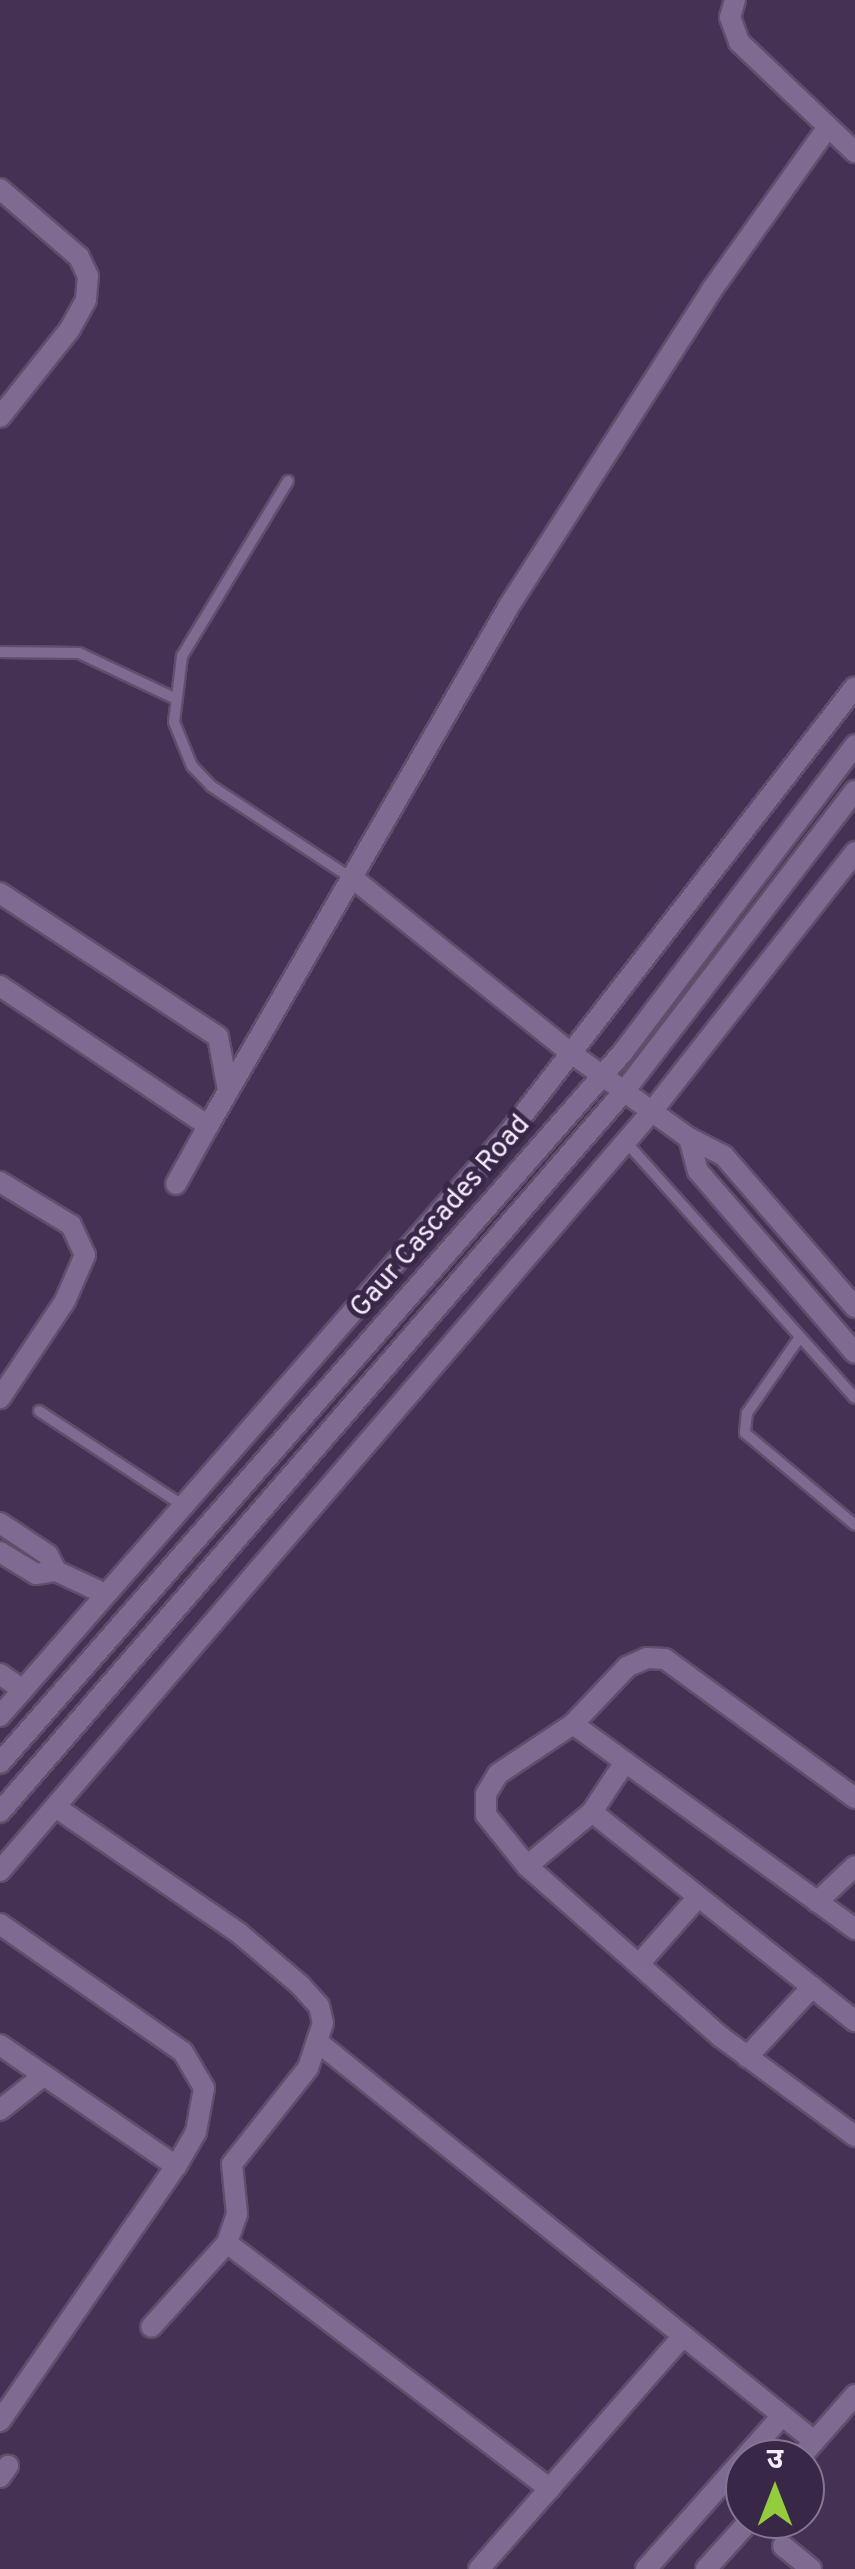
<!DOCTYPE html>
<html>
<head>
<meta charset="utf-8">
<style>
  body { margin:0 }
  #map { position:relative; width:855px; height:2569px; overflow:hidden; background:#443153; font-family:Overpass,"Noto Sans Devanagari",sans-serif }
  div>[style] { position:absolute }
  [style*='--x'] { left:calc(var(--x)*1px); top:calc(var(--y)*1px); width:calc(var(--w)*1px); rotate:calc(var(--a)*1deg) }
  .roads { filter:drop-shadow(2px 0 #5f4f6b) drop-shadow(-2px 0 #5f4f6b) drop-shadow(0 2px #5f4f6b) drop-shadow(0 -2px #5f4f6b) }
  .service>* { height:10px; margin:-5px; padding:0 5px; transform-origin:5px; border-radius:5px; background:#7f6a91 }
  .minor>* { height:20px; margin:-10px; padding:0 10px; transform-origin:10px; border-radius:10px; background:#7f6a91 }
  span { translate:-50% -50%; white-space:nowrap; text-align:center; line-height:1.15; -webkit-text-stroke:10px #392748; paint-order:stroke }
  .street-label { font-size:28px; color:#f4ebfd }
  .north { position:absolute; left:725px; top:2439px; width:100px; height:100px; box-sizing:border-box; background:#392748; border:2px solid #847590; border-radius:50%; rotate:0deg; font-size:28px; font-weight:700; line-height:40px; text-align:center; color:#f4ebfd }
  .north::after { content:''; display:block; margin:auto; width:35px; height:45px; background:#93cc3d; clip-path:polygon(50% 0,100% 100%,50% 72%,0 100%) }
</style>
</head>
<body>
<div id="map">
  <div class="roads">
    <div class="service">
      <i style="--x:288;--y:481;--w:205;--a:121.2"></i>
      <i style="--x:182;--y:656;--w:66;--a:96.9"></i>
      <i style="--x:174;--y:722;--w:48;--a:67.8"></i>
      <i style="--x:192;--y:766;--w:28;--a:46"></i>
      <i style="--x:211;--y:786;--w:171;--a:33.3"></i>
      <i style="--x:0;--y:652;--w:79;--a:0.7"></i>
      <i style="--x:79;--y:653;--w:105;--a:25.3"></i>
      <i style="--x:626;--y:1142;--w:343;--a:48.2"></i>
      <i style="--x:800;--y:1337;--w:93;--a:124.9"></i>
      <i style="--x:747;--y:1413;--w:20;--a:96"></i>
      <i style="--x:745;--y:1433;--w:143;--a:39.9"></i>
      <i style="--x:39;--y:1411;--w:171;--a:33.3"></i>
    </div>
    <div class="minor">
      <i style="--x:735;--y:0;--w:18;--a:106"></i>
      <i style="--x:730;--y:17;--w:27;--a:70"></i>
      <i style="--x:739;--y:42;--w:160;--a:43.5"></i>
      <i style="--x:0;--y:189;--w:104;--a:40.7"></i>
      <i style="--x:79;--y:257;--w:21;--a:65"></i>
      <i style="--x:88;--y:276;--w:24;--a:95"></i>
      <i style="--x:86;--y:300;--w:33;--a:119"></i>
      <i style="--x:70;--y:329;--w:112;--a:128.5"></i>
      <i style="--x:355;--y:880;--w:277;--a:38.7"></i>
      <i style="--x:571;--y:1053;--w:145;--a:35.8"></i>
      <i style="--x:689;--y:1138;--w:39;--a:27"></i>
      <i style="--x:724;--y:1156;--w:200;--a:49.1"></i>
      <i style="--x:0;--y:893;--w:261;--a:33.4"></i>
      <i style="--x:218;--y:1037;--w:54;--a:79.3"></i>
      <i style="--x:0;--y:986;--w:251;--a:33.9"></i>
      <i style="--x:208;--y:1126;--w:601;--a:-59.94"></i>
      <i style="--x:509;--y:606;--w:374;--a:-57.3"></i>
      <i style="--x:711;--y:291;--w:196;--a:-54.5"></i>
      <i style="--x:689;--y:1138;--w:34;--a:75"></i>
      <i style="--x:698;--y:1171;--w:240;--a:49.2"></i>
      <i style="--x:0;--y:1182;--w:83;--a:31.2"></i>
      <i style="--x:71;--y:1225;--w:33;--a:65"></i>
      <i style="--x:85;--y:1255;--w:50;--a:113.5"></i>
      <i style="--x:65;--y:1301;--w:117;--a:123.8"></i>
      <i style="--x:176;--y:1184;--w:66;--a:-61.1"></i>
      <i style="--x:0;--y:1523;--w:58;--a:33.7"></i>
      <i style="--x:48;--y:1555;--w:18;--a:63"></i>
      <i style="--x:56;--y:1571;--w:54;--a:25.1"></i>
      <i style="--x:0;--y:1552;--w:42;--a:31.4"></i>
      <i style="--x:36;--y:1574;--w:20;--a:-9"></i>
      <i style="--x:0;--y:1674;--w:28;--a:35"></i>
      <i style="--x:0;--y:1716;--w:779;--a:-48.9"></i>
      <i style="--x:512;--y:1129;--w:559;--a:-52.19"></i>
      <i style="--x:573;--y:1724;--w:349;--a:36"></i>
      <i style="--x:625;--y:1762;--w:60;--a:123.4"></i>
      <i style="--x:592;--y:1812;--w:336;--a:38.5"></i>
      <i style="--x:0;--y:1763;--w:945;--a:-48.77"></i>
      <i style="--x:623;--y:1052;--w:385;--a:-52.9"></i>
      <i style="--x:855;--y:1798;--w:235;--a:-143.8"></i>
      <i style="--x:665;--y:1659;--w:18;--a:-177"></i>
      <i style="--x:647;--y:1658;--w:22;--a:156"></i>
      <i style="--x:627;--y:1667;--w:79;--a:133.5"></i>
      <i style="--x:573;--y:1724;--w:90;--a:146.3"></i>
      <i style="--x:498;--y:1774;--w:23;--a:121"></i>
      <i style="--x:486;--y:1794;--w:21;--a:90"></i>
      <i style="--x:486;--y:1815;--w:65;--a:51.2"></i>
      <i style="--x:527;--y:1866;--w:259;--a:41.4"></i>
      <i style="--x:721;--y:2037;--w:167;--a:36.5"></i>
      <i style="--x:57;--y:1808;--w:222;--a:34.5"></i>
      <i style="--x:240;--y:1934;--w:79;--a:40.4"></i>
      <i style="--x:300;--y:1985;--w:28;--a:48"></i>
      <i style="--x:319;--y:2006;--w:17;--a:77"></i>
      <i style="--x:323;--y:2023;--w:47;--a:108.4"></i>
      <i style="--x:308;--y:2068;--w:122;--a:128.4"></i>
      <i style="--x:232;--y:2164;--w:50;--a:84.3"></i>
      <i style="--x:237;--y:2214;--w:31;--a:109"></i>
      <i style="--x:227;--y:2243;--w:113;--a:132.1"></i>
      <i style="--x:0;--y:1812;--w:956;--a:-49.11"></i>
      <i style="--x:626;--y:1089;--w:376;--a:-52.5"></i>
      <i style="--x:527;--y:1866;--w:85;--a:-39.7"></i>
      <i style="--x:0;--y:1871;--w:1003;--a:-49.37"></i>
      <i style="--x:653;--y:1110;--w:328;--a:-51.9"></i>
      <i style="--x:817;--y:1902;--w:52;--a:-43.5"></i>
      <i style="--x:0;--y:1924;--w:223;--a:35"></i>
      <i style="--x:183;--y:2052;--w:42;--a:59.7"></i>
      <i style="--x:204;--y:2088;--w:45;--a:100.3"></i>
      <i style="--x:196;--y:2132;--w:39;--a:120"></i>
      <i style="--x:176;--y:2166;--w:310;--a:124.6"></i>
      <i style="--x:639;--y:1964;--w:89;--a:-48.6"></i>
      <i style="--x:319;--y:2043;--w:634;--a:38.79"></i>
      <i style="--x:0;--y:2045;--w:214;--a:34.5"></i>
      <i style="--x:747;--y:2057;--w:96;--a:-47.1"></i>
      <i style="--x:0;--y:2110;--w:55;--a:-38.3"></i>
      <i style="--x:227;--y:2243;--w:406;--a:37.3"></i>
      <i style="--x:799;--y:2459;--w:85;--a:-48.8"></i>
      <i style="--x:0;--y:2477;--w:14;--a:-54"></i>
      <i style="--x:783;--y:2546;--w:36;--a:39"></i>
      <i style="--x:479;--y:2569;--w:310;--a:-48.8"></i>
      <i style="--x:646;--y:2569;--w:205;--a:-48.4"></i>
      <i style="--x:706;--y:2569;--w:67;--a:-48"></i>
    </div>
  </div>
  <div class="street-label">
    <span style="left:441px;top:1217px;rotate:-49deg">Gaur Cascades Road</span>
  </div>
  <div class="north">उ</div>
</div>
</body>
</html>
